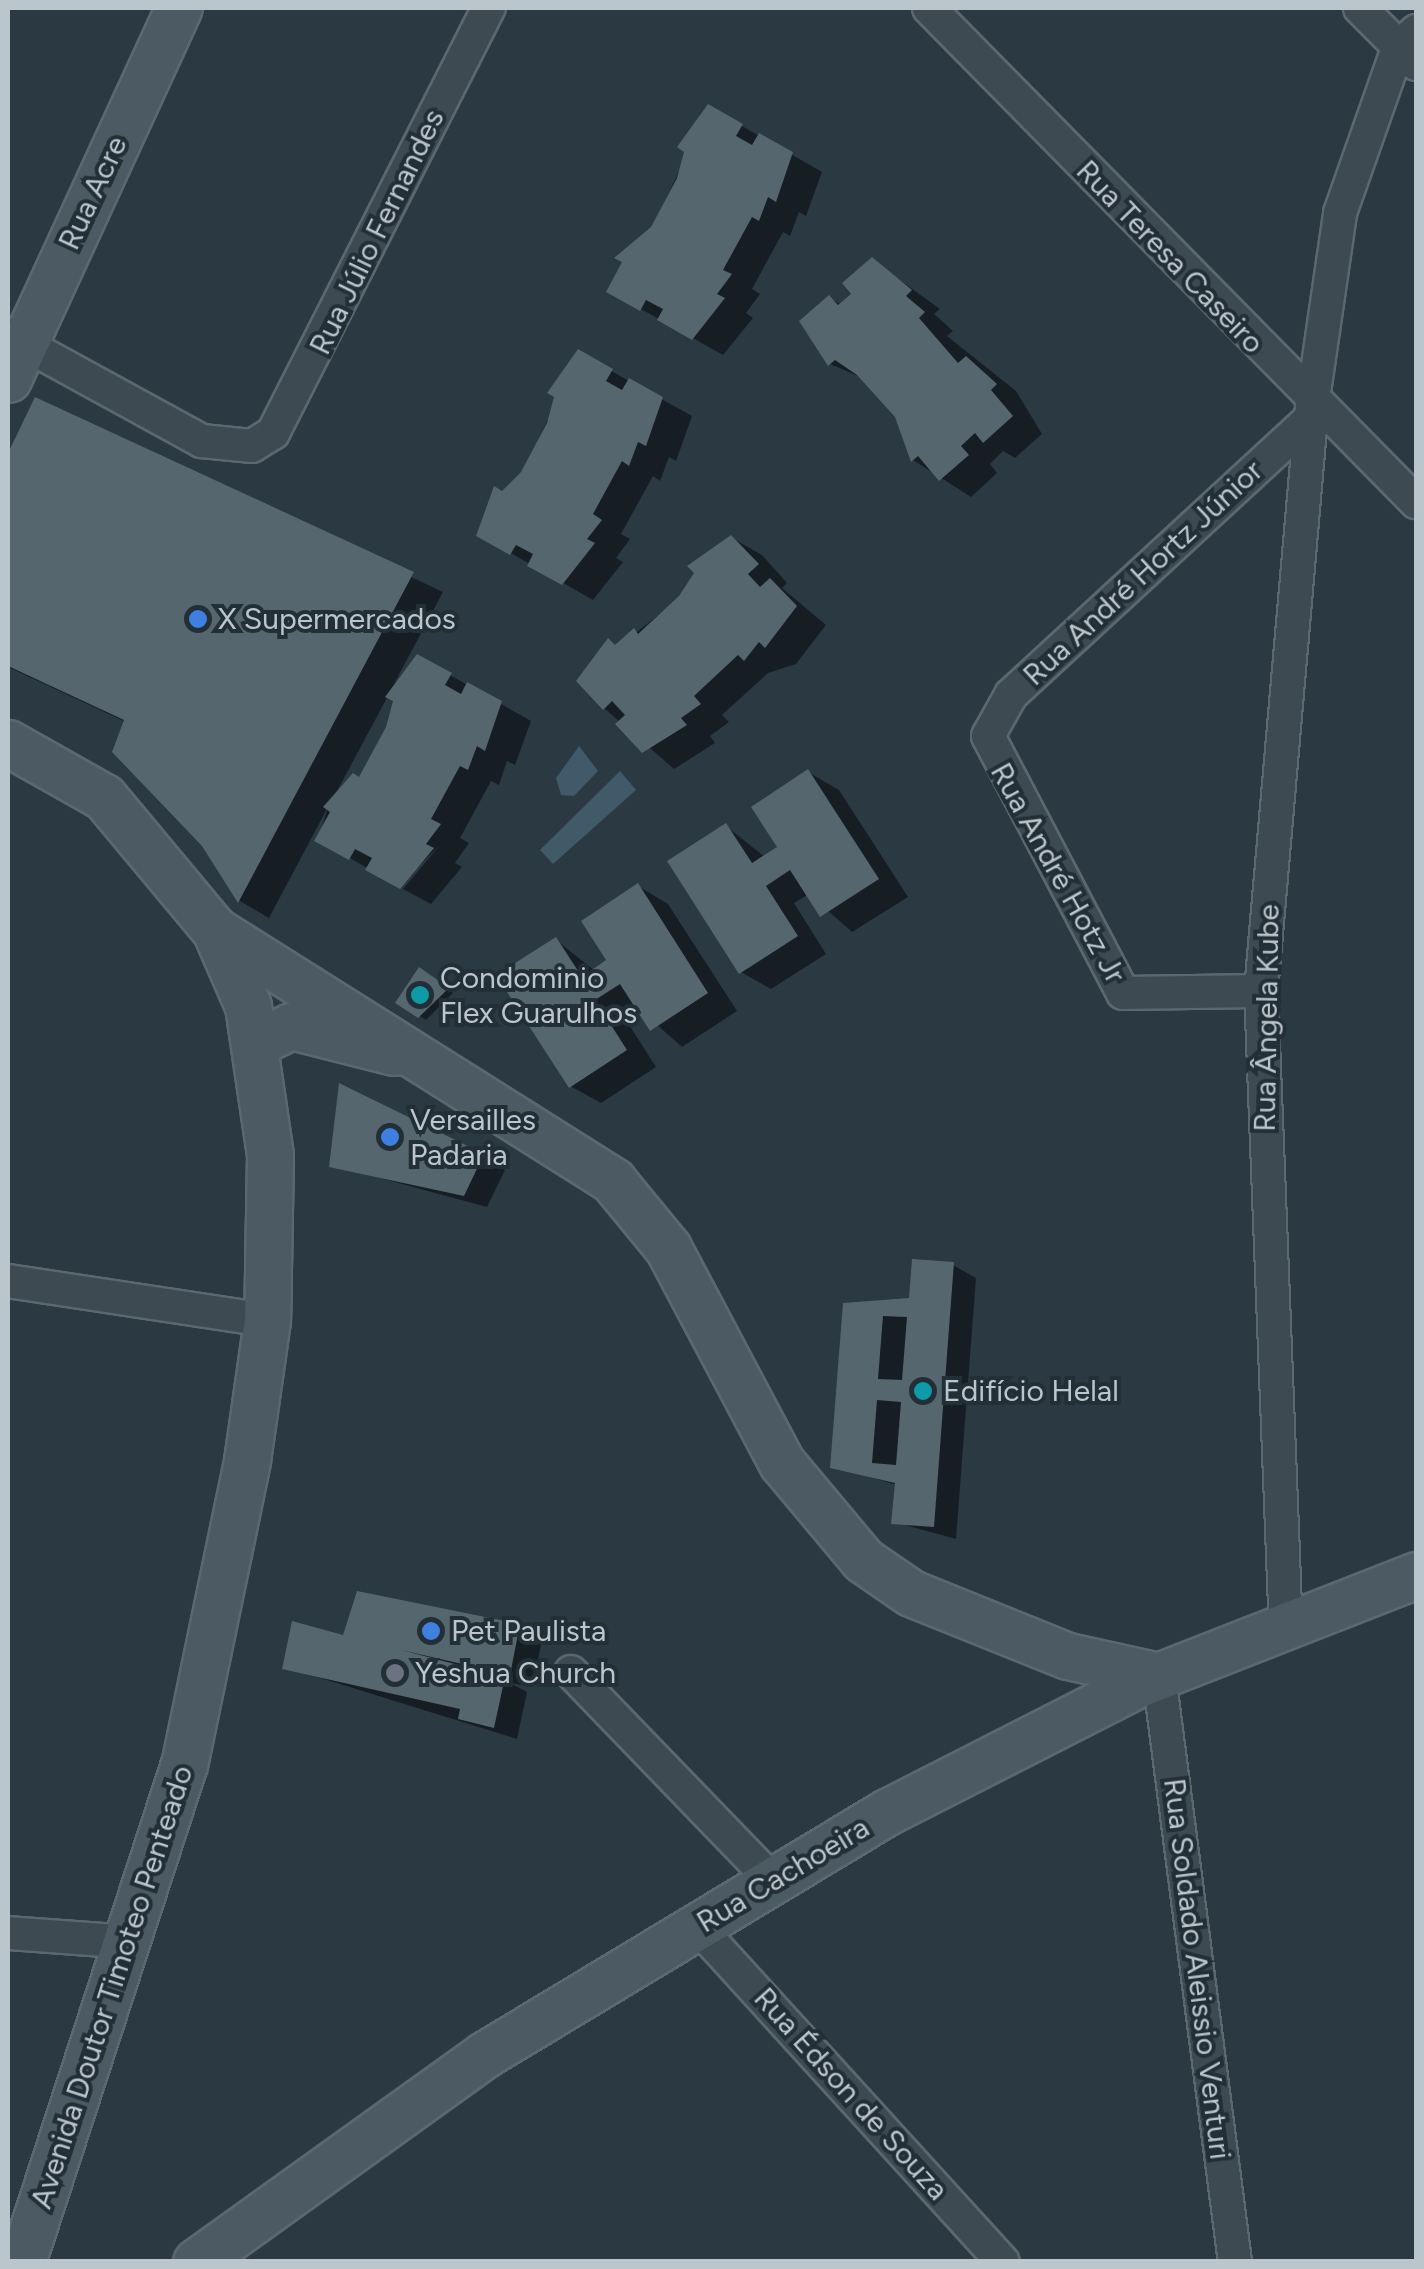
<!DOCTYPE html>
<html>
<head>
<meta charset="utf-8">
<style>
  body { margin:0 }
  #map { position:relative; width:1424px; height:2269px; overflow:hidden; background:#2a3942; font-family:Figtree,sans-serif }
  div>[style] { position:absolute }
  [style*='--x'] { left:calc(var(--x)*1px); top:calc(var(--y)*1px); width:calc(var(--w)*1px); rotate:calc(var(--a)*1deg) }
  .water>* { inset:0; background:#415a69 }
  .shadow>* { inset:0; background:#0007 }
  .building>* { inset:0; background:#55666e }
  .roads { filter:drop-shadow(2px 0 #5c686f) drop-shadow(-2px 0 #5c686f) drop-shadow(0 2px #5c686f) drop-shadow(0 -2px #5c686f) }
  .street>* { height:32px; margin:-16px; padding:0 16px; transform-origin:16px; border-radius:16px; background:#3e4a52 }
  .secondary>* { height:45px; margin:-22.5px; padding:0 22.5px; transform-origin:22.5px; border-radius:22.5px; background:#4c5a64 }
  .dots>* { width:28px; height:28px; translate:-50% -50%; box-sizing:border-box; border:5px solid #232f37; border-radius:50% }
  span { translate:-50% -50%; white-space:nowrap; text-align:center; line-height:1.15; -webkit-text-stroke:8px #232f37; paint-order:stroke }
  .street-label { font-size:30px; color:#bbc5cc }
  .poi-label { font-size:30px; color:#bbc5cc }
  .left { translate:0 -50%; text-align:left }
  .frame { position:absolute; inset:0; border:10px solid #bbc5cc; pointer-events:none }
</style>
</head>
<body>
<div id="map">
  <div class="water">
    <i style="clip-path:polygon(579px 746px,598px 771px,574px 796px,561px 795px,556px 778px)"></i>
    <i style="clip-path:polygon(620px 771px,636px 790px,553px 864px,540px 850px)"></i>
  </div>
  <div class="shadow">
    <i style="clip-path:polygon(709px 107px,822px 172px,806px 216px,799px 212px,790px 236px,783px 232px,752px 289px,760px 294px,746px 313px,753px 318px,723px 355px,609px 291px,652px 229px)"></i>
    <i style="clip-path:polygon(872px 260px,940px 309px,934px 314px,953px 331px,947px 336px,1016px 391px,1042px 434px,1015px 458px,1003px 451px,990px 464px,997px 473px,971px 497px,913px 460px,897px 416px,863px 378px,830px 364px,829px 298px,842px 305px,855px 294px)"></i>
    <i style="clip-path:polygon(579px 353px,692px 416px,676px 461px,669px 457px,660px 481px,653px 476px,621px 534px,630px 539px,616px 558px,623px 562px,593px 600px,479px 535px,523px 473px)"></i>
    <i style="clip-path:polygon(evenodd,36px 400px,443px 592px,394px 684px,418px 657px,531px 721px,515px 765px,507px 761px,499px 785px,491px 781px,460px 838px,469px 843px,455px 863px,462px 867px,431px 904px,403px 889px,439px 846px,399px 886px,318px 840px,328px 807px,269px 918px,240px 901px,126px 722px,8px 667px,8px 459px,36px 400px,388px 696px,395px 700px,388px 728px,360px 780px,336px 793px,388px 696px)"></i>
    <i style="clip-path:polygon(732px 538px,762px 555px,787px 583px,782px 588px,826px 625px,796px 664px,768px 673px,722px 715px,729px 722px,710px 736px,715px 743px,674px 769px,604px 708px,618px 647px,681px 597px)"></i>
    <i style="clip-path:polygon(808px 772px,839px 790px,908px 897px,852px 932px,809px 894px,794px 903px,826px 954px,771px 989px,741px 972px,726px 826px,765px 857px,780px 847px)"></i>
    <i style="clip-path:polygon(638px 886px,668px 904px,737px 1011px,682px 1047px,638px 1008px,624px 1017px,656px 1067px,601px 1103px,570px 1086px,556px 940px,595px 971px,610px 961px)"></i>
    <i style="clip-path:polygon(427px 974px,453px 993px,426px 1020px,398px 1002px)"></i>
    <i style="clip-path:polygon(483px 1157px,505px 1170px,487px 1207px,332px 1165px)"></i>
    <i style="clip-path:polygon(953px 1265px,976px 1278px,956px 1539px,894px 1522px,897px 1485px,833px 1466px,845px 1306px,911px 1301px)"></i>
    <i style="clip-path:polygon(519px 1626px,542px 1639px,533px 1687px,510px 1683px,527px 1692px,517px 1739px,285px 1667px,345px 1638px)"></i>
  </div>
  <div class="building">
    <i style="clip-path:polygon(708px 104px,743px 124px,736px 136px,752px 145px,759px 133px,793px 152px,776px 202px,768px 197px,759px 221px,752px 217px,723px 270px,732px 274px,717px 294px,725px 298px,692px 340px,657px 320px,663px 309px,646px 300px,640px 311px,606px 292px,622px 262px,614px 258px,651px 227px,677px 178px,684px 152px,677px 147px)"></i>
    <i style="clip-path:polygon(872px 257px,912px 290px,906px 296px,925px 312px,919px 318px,958px 363px,966px 356px,997px 384px,991px 390px,1013px 416px,983px 443px,975px 433px,961px 446px,969px 455px,939px 481px,918px 456px,911px 462px,895px 417px,857px 375px,835px 360px,828px 366px,799px 321px,829px 295px,838px 305px,851px 294px,842px 283px)"></i>
    <i style="clip-path:polygon(578px 349px,613px 369px,606px 381px,622px 390px,629px 378px,663px 397px,646px 446px,638px 442px,629px 466px,622px 461px,593px 514px,602px 520px,587px 539px,595px 543px,562px 585px,527px 566px,533px 554px,516px 545px,510px 555px,476px 536px,494px 486px,502px 491px,521px 472px,547px 423px,554px 397px,547px 393px)"></i>
    <i style="clip-path:polygon(35px 397px,414px 572px,238px 903px,202px 846px,112px 752px,124px 720px,8px 666px,8px 453px)"></i>
    <i style="clip-path:polygon(731px 535px,759px 564px,748px 574px,760px 587px,770px 578px,797px 606px,765px 648px,759px 642px,744px 661px,738px 655px,694px 696px,701px 704px,681px 718px,687px 725px,642px 753px,615px 724px,625px 715px,612px 701px,603px 710px,576px 681px,608px 638px,615px 645px,634px 628px,638px 634px,679px 596px,694px 573px,687px 566px)"></i>
    <i style="clip-path:polygon(417px 654px,452px 673px,445px 685px,461px 694px,467px 682px,502px 701px,485px 751px,477px 746px,468px 770px,460px 766px,431px 819px,441px 824px,426px 844px,434px 848px,400px 889px,365px 870px,372px 858px,355px 849px,349px 860px,314px 841px,330px 812px,323px 807px,353px 773px,359px 777px,386px 727px,393px 701px,385px 697px)"></i>
    <i style="clip-path:polygon(808px 769px,879px 879px,820px 917px,790px 870px,766px 886px,798px 936px,739px 974px,667px 861px,726px 823px,752px 863px,777px 847px,751px 807px)"></i>
    <i style="clip-path:polygon(638px 883px,708px 993px,650px 1031px,620px 984px,595px 1000px,627px 1050px,569px 1088px,496px 975px,556px 937px,582px 977px,606px 960px,581px 921px)"></i>
    <i style="clip-path:polygon(419px 967px,449px 988px,418px 1018px,395px 1003px)"></i>
    <i style="clip-path:polygon(339px 1083px,484px 1154px,464px 1196px,329px 1167px)"></i>
    <i style="clip-path:polygon(evenodd,912px 1259px,954px 1262px,934px 1527px,891px 1524px,895px 1483px,830px 1468px,843px 1303px,909px 1298px,912px 1259px,883px 1316px,907px 1317px,902px 1380px,878px 1379px,883px 1316px,912px 1259px,877px 1400px,901px 1402px,896px 1465px,872px 1463px,877px 1400px)"></i>
    <i style="clip-path:polygon(357px 1591px,520px 1624px,510px 1675px,401px 1650px,505px 1677px,494px 1728px,458px 1719px,460px 1709px,282px 1669px,292px 1621px,343px 1635px)"></i>
  </div>
  <div class="roads">
    <div class="street">
      <i style="--x:929;--y:8;--w:694;--a:45.41"></i>
      <i style="--x:1360;--y:8;--w:79;--a:45"></i>
      <i style="--x:8;--y:335;--w:221;--a:28.7"></i>
      <i style="--x:202;--y:441;--w:50;--a:5.7"></i>
      <i style="--x:252;--y:446;--w:25;--a:-32"></i>
      <i style="--x:273;--y:433;--w:477;--a:-63.1"></i>
      <i style="--x:1261;--y:991;--w:138;--a:179.2"></i>
      <i style="--x:1123;--y:993;--w:290;--a:-117.7"></i>
      <i style="--x:988;--y:736;--w:47;--a:-60.7"></i>
      <i style="--x:1011;--y:695;--w:408;--a:-42.7"></i>
      <i style="--x:8;--y:1281;--w:262;--a:8.6"></i>
      <i style="--x:1286;--y:1632;--w:641;--a:-92.23"></i>
      <i style="--x:1261;--y:991;--w:587;--a:-85.02"></i>
      <i style="--x:1312;--y:406;--w:195;--a:-81.7"></i>
      <i style="--x:1340;--y:213;--w:175;--a:-70.6"></i>
      <i style="--x:1398;--y:48;--w:25;--a:-43"></i>
      <i style="--x:571;--y:1672;--w:291;--a:46"></i>
      <i style="--x:1159;--y:1676;--w:591;--a:82.61"></i>
      <i style="--x:698;--y:1927;--w:453;--a:47.7"></i>
      <i style="--x:8;--y:1933;--w:124;--a:4.2"></i>
    </div>
    <div class="secondary">
      <i style="--x:8;--y:379;--w:409;--a:-65.3"></i>
      <i style="--x:8;--y:743;--w:110;--a:29.4"></i>
      <i style="--x:104;--y:797;--w:173;--a:50.2"></i>
      <i style="--x:215;--y:930;--w:83;--a:66.5"></i>
      <i style="--x:248;--y:1006;--w:151;--a:81.6"></i>
      <i style="--x:270;--y:1155;--w:165;--a:91"></i>
      <i style="--x:267;--y:1320;--w:142;--a:98.1"></i>
      <i style="--x:247;--y:1461;--w:309;--a:101.7"></i>
      <i style="--x:184;--y:1764;--w:524;--a:108.02"></i>
      <i style="--x:215;--y:930;--w:471;--a:32.2"></i>
      <i style="--x:613;--y:1181;--w:87;--a:50.6"></i>
      <i style="--x:668;--y:1248;--w:243;--a:62.1"></i>
      <i style="--x:782;--y:1463;--w:126;--a:50.1"></i>
      <i style="--x:863;--y:1560;--w:58;--a:34.5"></i>
      <i style="--x:911;--y:1593;--w:169;--a:21.9"></i>
      <i style="--x:1068;--y:1656;--w:93;--a:12.4"></i>
      <i style="--x:256;--y:1043;--w:39;--a:-26"></i>
      <i style="--x:291;--y:1026;--w:106;--a:14.2"></i>
      <i style="--x:196;--y:2262;--w:355;--a:-35.7"></i>
      <i style="--x:484;--y:2055;--w:471;--a:-31.1"></i>
      <i style="--x:887;--y:1812;--w:282;--a:-27"></i>
      <i style="--x:1138;--y:1684;--w:299;--a:-21.4"></i>
    </div>
  </div>
  <div class="dots">
    <i style="left:198px;top:619px;background:#3f7fe0"></i>
    <i style="left:420px;top:995px;background:#0f9aa8"></i>
    <i style="left:390px;top:1137px;background:#3f7fe0"></i>
    <i style="left:923px;top:1391px;background:#0f9aa8"></i>
    <i style="left:431px;top:1631px;background:#3f7fe0"></i>
    <i style="left:395px;top:1673px;background:#6b7280"></i>
  </div>
  <div class="street-label">
    <span style="left:93px;top:193px;rotate:-65deg">Rua Acre</span>
    <span style="left:377px;top:232px;rotate:-64deg">Rua Júlio Fernandes</span>
    <span style="left:1170px;top:257px;rotate:46deg">Rua Teresa Caseiro</span>
    <span style="left:1143px;top:573px;rotate:-43deg">Rua André Hortz Júnior</span>
    <span style="left:1058px;top:873px;rotate:61deg">Rua André Hotz Jr</span>
    <span style="left:1267px;top:1018px;rotate:-89deg">Rua Ângela Kube</span>
    <span style="left:783px;top:1875px;rotate:-31deg">Rua Cachoeira</span>
    <span style="left:1197px;top:1969px;rotate:83deg">Rua Soldado Aleissio Venturi</span>
    <span style="left:112px;top:1987px;rotate:-72deg">Avenida Doutor Timoteo Penteado</span>
    <span style="left:851px;top:2094px;rotate:48deg">Rua Édson de Souza</span>
  </div>
  <div class="poi-label">
    <span class="left" style="left:218px;top:619px">X Supermercados</span>
    <span class="left" style="left:440px;top:995px">Condominio<br>Flex Guarulhos</span>
    <span class="left" style="left:410px;top:1137px">Versailles<br>Padaria</span>
    <span class="left" style="left:943px;top:1391px">Edifício Helal</span>
    <span class="left" style="left:451px;top:1631px">Pet Paulista</span>
    <span class="left" style="left:415px;top:1673px">Yeshua Church</span>
  </div>
  <div class="frame"></div>
</div>
</body>
</html>
